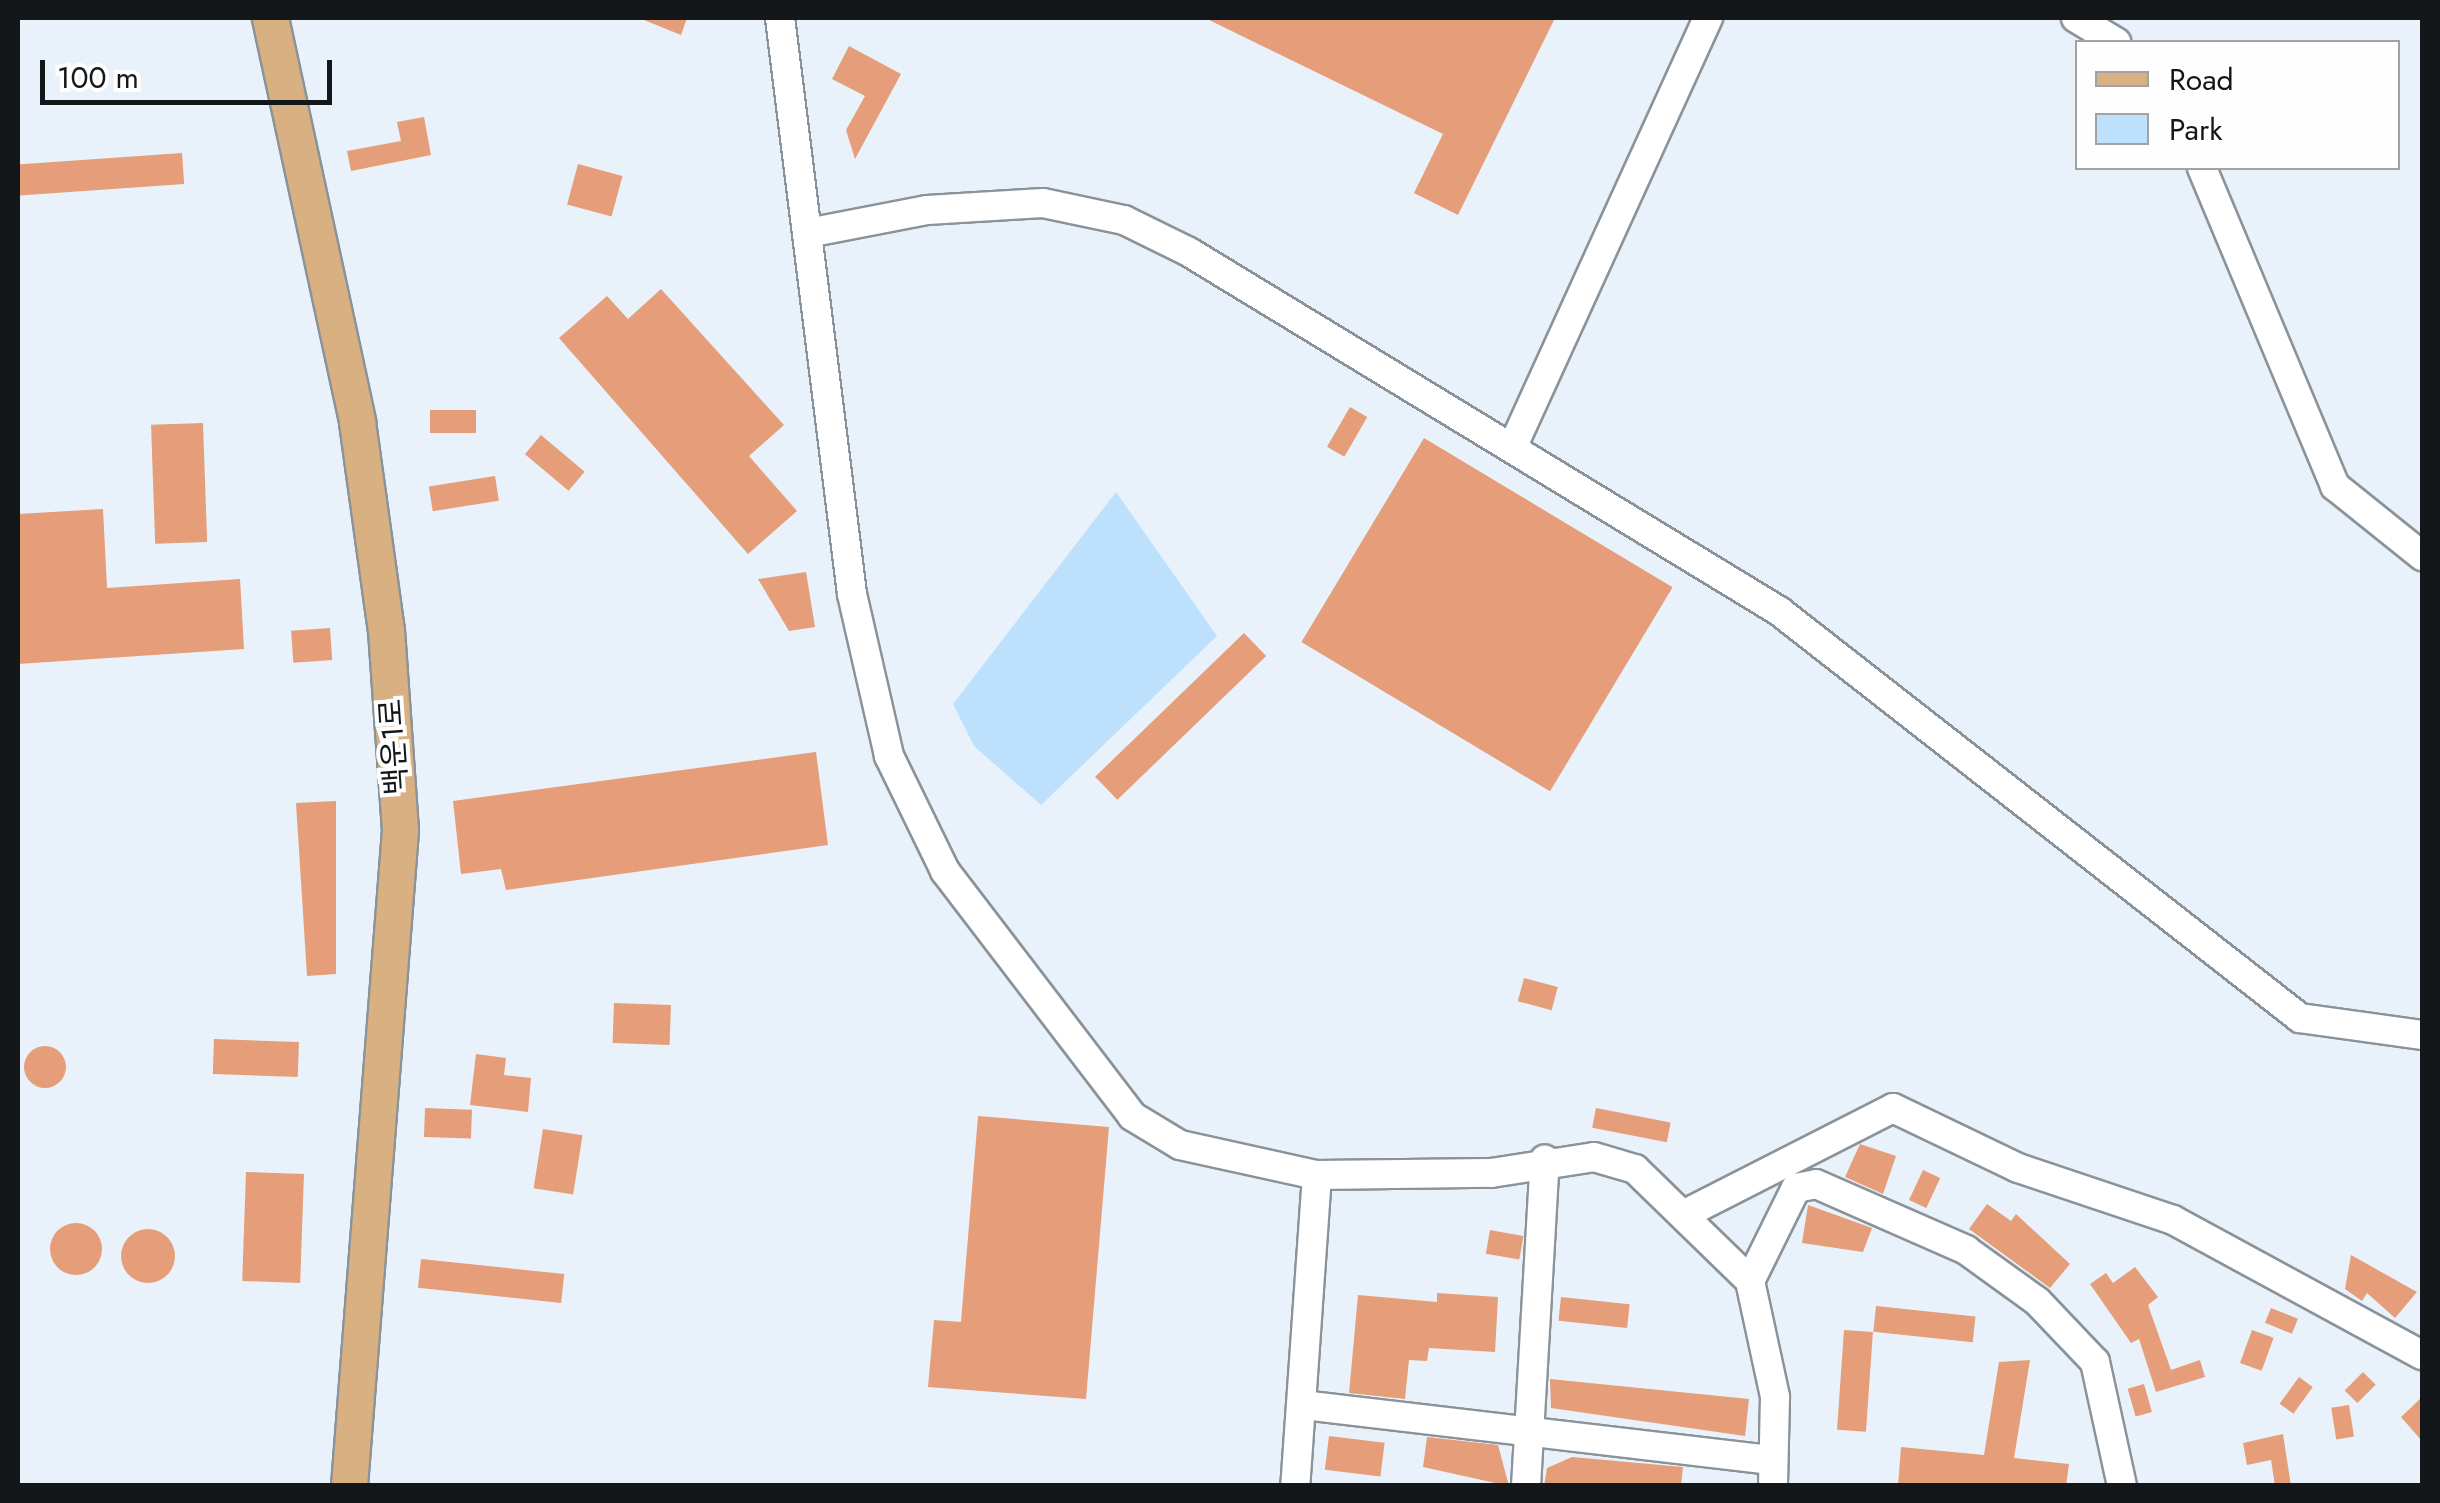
<!DOCTYPE html>
<html>
<head>
<meta charset="utf-8">
<style>
  body { margin:0 }
  #map { position:relative; width:2440px; height:1503px; overflow:hidden; background:#e9f2fa; font-family:Jost,"Noto Sans KR",sans-serif }
  div>[style] { position:absolute }
  [style*='--x'] { left:calc(var(--x)*1px); top:calc(var(--y)*1px); width:calc(var(--w)*1px); rotate:calc(var(--a)*1deg) }
  .green>* { inset:0; background:#bde1fc }
  .building>* { inset:0; background:#e59e79; transform-origin:0 0 }
  .round { border-radius:50% }
  .roads { filter:drop-shadow(2px 0 #8a9399) drop-shadow(-2px 0 #8a9399) drop-shadow(0 2px #8a9399) drop-shadow(0 -2px #8a9399) }
  .minor>* { height:28px; margin:-14px; padding:0 14px; transform-origin:14px; border-radius:14px; background:#fff }
  .major>* { height:35px; margin:-17.5px; padding:0 17.5px; transform-origin:17.5px; border-radius:17.5px; background:#d8b081 }
  span { translate:-50% -50%; white-space:nowrap; text-align:center; line-height:1.15; -webkit-text-stroke:8px #fefefe; paint-order:stroke }
  .street-label { font-size:30px; color:#14171a }
  .frame { position:absolute; inset:0; border:20px solid #14171a; pointer-events:none }
  .legend { position:absolute; left:2075px; top:40px; width:325px; height:130px; box-sizing:border-box; background:#fefefe; border:2px solid #a0a2a3; margin:0; padding:12px 18px; list-style:none; font-size:30px; color:#14171a }
  .legend li { display:flex; align-items:center; gap:20px; height:50px }
  .legend b { width:50px; border:2px solid #a0a2a3 }
  .scale { position:absolute; left:40px; top:60px; width:292px; height:45px; box-sizing:border-box; border:5px solid #14171a; border-top:0; padding-left:12px; font-size:30px; line-height:35px; white-space:nowrap; color:#14171a; -webkit-text-stroke:8px #fefefe; paint-order:stroke }
</style>
</head>
<body>
<div id="map">
  <div class="green">
    <i style="clip-path:polygon(1116px 492px,1217px 636px,1041px 805px,974px 746px,953px 704px)"></i>
  </div>
  <div class="building">
    <i style="clip-path:polygon(639px 18px,687px 18px,681px 35px)"></i>
    <i style="clip-path:polygon(1205px 18px,1555px 18px,1458px 215px,1414px 193px,1443px 134px)"></i>
    <i style="clip-path:polygon(849px 46px,901px 74px,855px 159px,846px 130px,865px 96px,832px 79px)"></i>
    <i style="clip-path:polygon(424px 117px,431px 155px,351px 171px,347px 151px,401px 141px,397px 122px)"></i>
    <i style="left:182px;top:153px;width:31px;height:165px;rotate:86deg"></i>
    <i style="left:578px;top:164px;width:46px;height:42px;rotate:15deg"></i>
    <i style="clip-path:polygon(661px 289px,784px 425px,749px 456px,797px 511px,748px 554px,559px 338px,607px 296px,628px 319px)"></i>
    <i style="left:1350px;top:407px;width:20px;height:46px;rotate:30deg"></i>
    <i style="left:476px;top:410px;width:23px;height:46px;rotate:90deg"></i>
    <i style="left:203px;top:423px;width:119px;height:52px;rotate:88deg"></i>
    <i style="left:541px;top:435px;width:57px;height:25px;rotate:40deg"></i>
    <i style="left:1424px;top:438px;width:290px;height:238px;rotate:31deg"></i>
    <i style="left:495px;top:476px;width:25px;height:67px;rotate:81deg"></i>
    <i style="clip-path:polygon(103px 509px,107px 588px,240px 579px,244px 649px,18px 664px,18px 514px)"></i>
    <i style="clip-path:polygon(806px 572px,815px 627px,789px 631px,758px 579px)"></i>
    <i style="left:330px;top:628px;width:32px;height:39px;rotate:86deg"></i>
    <i style="left:1244px;top:633px;width:32px;height:207px;rotate:46deg"></i>
    <i style="clip-path:polygon(816px 752px,828px 845px,506px 890px,501px 869px,461px 874px,453px 801px)"></i>
    <i style="clip-path:polygon(336px 801px,336px 974px,307px 976px,296px 803px)"></i>
    <i style="left:1524px;top:978px;width:35px;height:24px;rotate:15deg"></i>
    <i style="left:614px;top:1003px;width:57px;height:40px;rotate:2deg"></i>
    <i style="left:214px;top:1039px;width:85px;height:35px;rotate:2deg"></i>
    <i class="round" style="left:24px;top:1046px;width:42px;height:42px"></i>
    <i style="clip-path:polygon(476px 1054px,506px 1058px,504px 1075px,531px 1078px,528px 1112px,470px 1105px)"></i>
    <i style="left:425px;top:1108px;width:47px;height:29px;rotate:2deg"></i>
    <i style="left:1596px;top:1108px;width:76px;height:20px;rotate:11deg"></i>
    <i style="clip-path:polygon(978px 1116px,1109px 1127px,1086px 1399px,928px 1387px,934px 1320px,961px 1322px)"></i>
    <i style="left:543px;top:1129px;width:40px;height:60px;rotate:9deg"></i>
    <i style="clip-path:polygon(1860px 1144px,1896px 1156px,1883px 1194px,1845px 1177px)"></i>
    <i style="left:1923px;top:1170px;width:19px;height:33px;rotate:25deg"></i>
    <i style="left:246px;top:1172px;width:58px;height:109px;rotate:2deg"></i>
    <i style="clip-path:polygon(1987px 1204px,2011px 1221px,2016px 1214px,2070px 1264px,2050px 1288px,1969px 1229px)"></i>
    <i style="clip-path:polygon(1808px 1205px,1872px 1228px,1863px 1252px,1802px 1243px)"></i>
    <i class="round" style="left:50px;top:1223px;width:52px;height:52px"></i>
    <i class="round" style="left:121px;top:1229px;width:54px;height:54px"></i>
    <i style="left:1490px;top:1230px;width:34px;height:24px;rotate:10deg"></i>
    <i style="clip-path:polygon(2351px 1255px,2417px 1292px,2395px 1318px,2367px 1293px,2362px 1301px,2345px 1289px)"></i>
    <i style="left:421px;top:1259px;width:144px;height:29px;rotate:6deg"></i>
    <i style="clip-path:polygon(2135px 1267px,2158px 1297px,2148px 1305px,2171px 1370px,2200px 1360px,2205px 1377px,2156px 1392px,2139px 1339px,2131px 1343px,2090px 1284px,2106px 1273px,2113px 1283px)"></i>
    <i style="clip-path:polygon(1437px 1293px,1498px 1297px,1495px 1352px,1429px 1348px,1427px 1361px,1409px 1360px,1405px 1399px,1349px 1393px,1358px 1295px,1437px 1302px)"></i>
    <i style="left:1561px;top:1297px;width:69px;height:24px;rotate:6deg"></i>
    <i style="left:1876px;top:1306px;width:100px;height:26px;rotate:6deg"></i>
    <i style="left:2271px;top:1308px;width:29px;height:16px;rotate:22deg"></i>
    <i style="left:1844px;top:1330px;width:29px;height:100px;rotate:4deg"></i>
    <i style="left:2252px;top:1330px;width:23px;height:35px;rotate:20deg"></i>
    <i style="clip-path:polygon(2030px 1360px,2014px 1458px,2069px 1464px,2066px 1486px,1898px 1486px,1901px 1447px,1984px 1455px,1999px 1362px)"></i>
    <i style="left:2363px;top:1372px;width:18px;height:26px;rotate:45deg"></i>
    <i style="left:2299px;top:1377px;width:17px;height:33px;rotate:36deg"></i>
    <i style="clip-path:polygon(1550px 1379px,1749px 1399px,1745px 1436px,1551px 1408px)"></i>
    <i style="left:2144px;top:1384px;width:29px;height:17px;rotate:74deg"></i>
    <i style="clip-path:polygon(2422px 1397px,2422px 1441px,2401px 1417px)"></i>
    <i style="left:2349px;top:1405px;width:32px;height:18px;rotate:81deg"></i>
    <i style="clip-path:polygon(2283px 1434px,2291px 1486px,2275px 1486px,2271px 1460px,2247px 1465px,2243px 1443px)"></i>
    <i style="left:1329px;top:1436px;width:56px;height:34px;rotate:7deg"></i>
    <i style="clip-path:polygon(1427px 1437px,1498px 1445px,1509px 1486px,1423px 1467px)"></i>
    <i style="clip-path:polygon(1572px 1457px,1683px 1467px,1681px 1486px,1544px 1486px,1547px 1468px)"></i>
  </div>
  <div class="roads">
    <div class="minor">
      <i style="--x:780;--y:18;--w:580;--a:82.87"></i>
      <i style="--x:852;--y:594;--w:166;--a:77.1"></i>
      <i style="--x:889;--y:756;--w:128;--a:64"></i>
      <i style="--x:945;--y:871;--w:308;--a:52.6"></i>
      <i style="--x:1132;--y:1116;--w:56;--a:31.1"></i>
      <i style="--x:1180;--y:1145;--w:140;--a:12.4"></i>
      <i style="--x:1317;--y:1175;--w:312;--a:94"></i>
      <i style="--x:2076;--y:18;--w:47;--a:31"></i>
      <i style="--x:2202;--y:168;--w:345;--a:67.3"></i>
      <i style="--x:2335;--y:486;--w:112;--a:38.8"></i>
      <i style="--x:808;--y:233;--w:121;--a:-10.9"></i>
      <i style="--x:927;--y:210;--w:116;--a:-3.5"></i>
      <i style="--x:1043;--y:203;--w:83;--a:11.9"></i>
      <i style="--x:1124;--y:220;--w:72;--a:26.2"></i>
      <i style="--x:1189;--y:252;--w:691;--a:31.32"></i>
      <i style="--x:1779;--y:611;--w:661;--a:38"></i>
      <i style="--x:2300;--y:1018;--w:123;--a:7.9"></i>
      <i style="--x:1512;--y:448;--w:473;--a:-65.5"></i>
      <i style="--x:1317;--y:1175;--w:174;--a:-0.7"></i>
      <i style="--x:1491;--y:1173;--w:104;--a:-8.8"></i>
      <i style="--x:1594;--y:1157;--w:43;--a:16.3"></i>
      <i style="--x:1635;--y:1169;--w:161;--a:44.2"></i>
      <i style="--x:1750;--y:1281;--w:119;--a:77.8"></i>
      <i style="--x:1775;--y:1397;--w:89;--a:91.3"></i>
      <i style="--x:1687;--y:1213;--w:231;--a:-27"></i>
      <i style="--x:1893;--y:1108;--w:139;--a:25.6"></i>
      <i style="--x:2018;--y:1168;--w:163;--a:18.5"></i>
      <i style="--x:2173;--y:1220;--w:283;--a:28.5"></i>
      <i style="--x:1750;--y:1281;--w:104;--a:-63.7"></i>
      <i style="--x:1796;--y:1188;--w:20;--a:-11"></i>
      <i style="--x:1816;--y:1184;--w:164;--a:23.7"></i>
      <i style="--x:1966;--y:1250;--w:87;--a:35.7"></i>
      <i style="--x:2037;--y:1301;--w:84;--a:46.4"></i>
      <i style="--x:2095;--y:1362;--w:127;--a:77.7"></i>
      <i style="--x:1303;--y:1405;--w:473;--a:6.7"></i>
      <i style="--x:1526;--y:1486;--w:327;--a:-86.7"></i>
    </div>
    <div class="major">
      <i style="--x:270;--y:18;--w:413;--a:77.8"></i>
      <i style="--x:357;--y:422;--w:210;--a:82.1"></i>
      <i style="--x:386;--y:630;--w:200;--a:86"></i>
      <i style="--x:400;--y:830;--w:658;--a:94.45"></i>
    </div>
  </div>
  <div class="street-label">
    <span style="left:394px;top:747px;rotate:-94deg">백운1로</span>
  </div>
  <div class="frame"></div>
  <ul class="legend">
  <li><b style="height:12px;background:#d8b081"></b>Road</li>
  <li><b style="height:28px;background:#bde1fc"></b>Park</li>
  </ul>
  <div class="scale">100 m</div>
</div>
</body>
</html>
